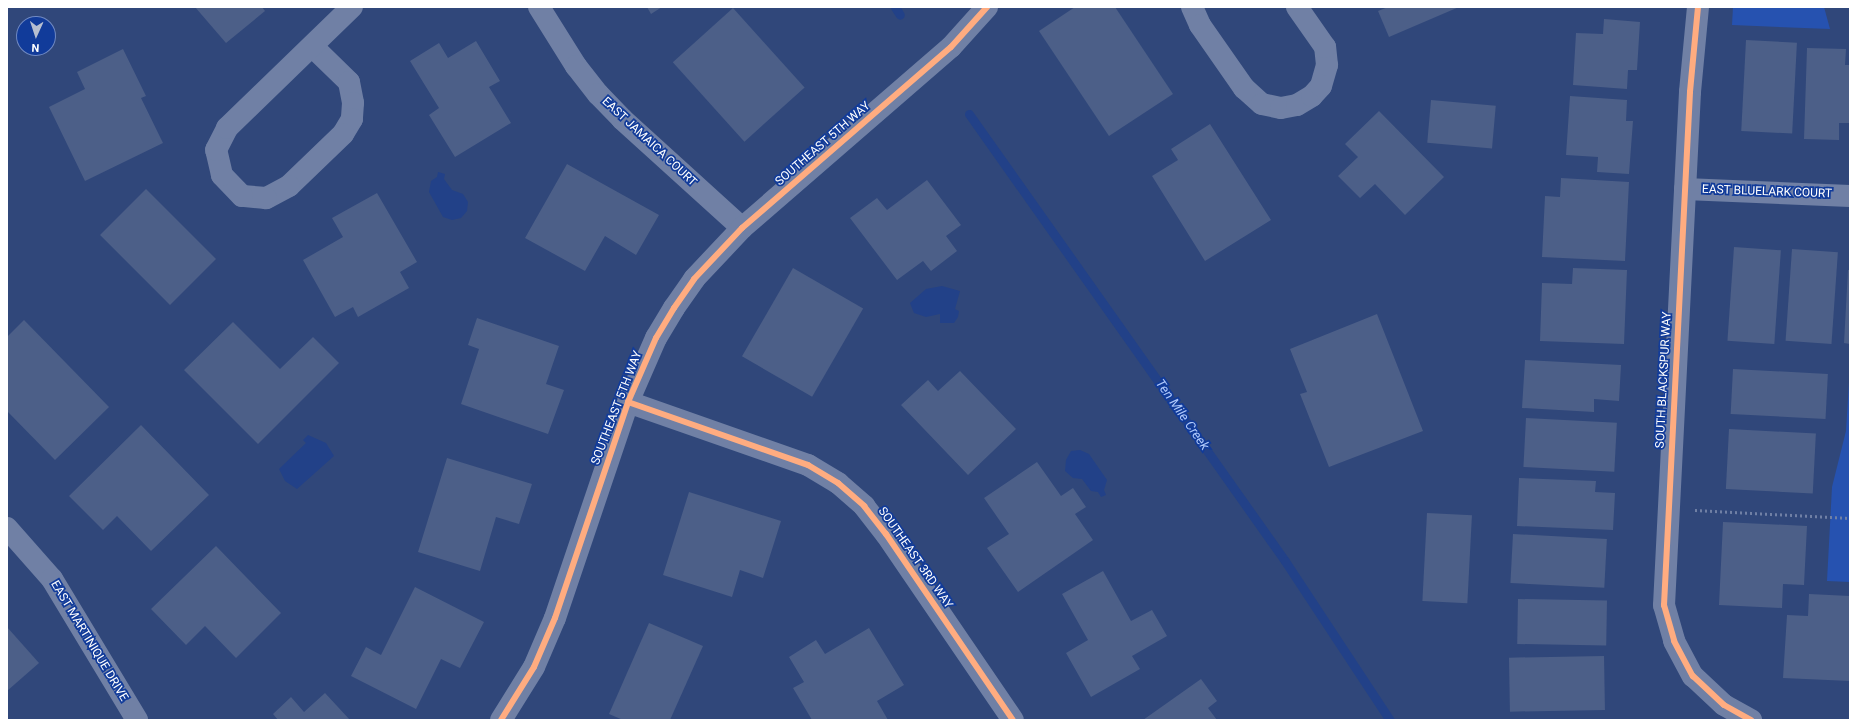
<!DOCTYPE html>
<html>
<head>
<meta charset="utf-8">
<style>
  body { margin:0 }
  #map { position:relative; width:1857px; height:727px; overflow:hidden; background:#30477a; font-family:Roboto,sans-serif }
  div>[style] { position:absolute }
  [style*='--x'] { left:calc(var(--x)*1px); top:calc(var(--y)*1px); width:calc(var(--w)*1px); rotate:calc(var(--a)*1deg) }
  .green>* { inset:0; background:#2652b0 }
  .water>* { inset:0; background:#224188 }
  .stream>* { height:9px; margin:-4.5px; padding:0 4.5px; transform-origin:4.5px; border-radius:4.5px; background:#224188 }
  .building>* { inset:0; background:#4c5f88; transform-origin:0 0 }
  .path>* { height:2.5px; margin-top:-1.25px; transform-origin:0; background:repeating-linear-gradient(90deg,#7080a5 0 2px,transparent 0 5px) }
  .minor>* { height:22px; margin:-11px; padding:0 11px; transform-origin:11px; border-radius:11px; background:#7080a5 }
  .cycleway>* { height:6px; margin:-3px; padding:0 3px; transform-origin:3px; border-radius:3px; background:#ffac80 }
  span { translate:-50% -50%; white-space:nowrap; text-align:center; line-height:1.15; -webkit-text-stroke:3.5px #113b9a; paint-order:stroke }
  .street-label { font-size:12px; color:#fff }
  .water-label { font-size:13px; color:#b0c9fb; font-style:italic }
  .frame { position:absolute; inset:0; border:8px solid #fff; pointer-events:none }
  .north { position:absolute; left:16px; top:16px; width:40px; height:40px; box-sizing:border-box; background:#113b9a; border:1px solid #7089c2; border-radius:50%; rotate:183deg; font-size:11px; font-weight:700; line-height:16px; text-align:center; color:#fff }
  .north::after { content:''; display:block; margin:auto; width:14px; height:18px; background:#b7bfd0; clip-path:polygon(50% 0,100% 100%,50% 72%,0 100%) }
</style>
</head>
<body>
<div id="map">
  <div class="green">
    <i style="clip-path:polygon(1733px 7px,1824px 7px,1830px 29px,1732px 25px)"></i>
    <i style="clip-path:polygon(1850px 366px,1850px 582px,1827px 581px,1832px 487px,1846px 431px)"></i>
  </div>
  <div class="water">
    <i style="clip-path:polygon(438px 172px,445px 174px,444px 179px,452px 190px,463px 194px,468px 202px,467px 211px,461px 218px,452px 220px,443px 217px,429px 192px,431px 181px,437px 177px)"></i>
    <i style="clip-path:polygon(942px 286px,960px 291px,955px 309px,959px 311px,958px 317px,954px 323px,940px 323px,940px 314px,926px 317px,914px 313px,910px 303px,926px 289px)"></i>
    <i style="clip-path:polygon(308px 435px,326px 443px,334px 456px,297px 489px,285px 481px,279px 469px,306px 443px,303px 440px)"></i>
    <i style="clip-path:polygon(1080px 450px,1089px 454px,1107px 480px,1104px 490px,1106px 495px,1101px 497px,1098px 492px,1091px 491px,1082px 479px,1073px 478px,1065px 471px,1066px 460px,1071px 451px)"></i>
  </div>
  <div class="stream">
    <i style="--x:895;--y:7;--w:9;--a:58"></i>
    <i style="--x:969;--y:114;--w:547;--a:54.74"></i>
    <i style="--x:1285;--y:561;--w:191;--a:56.6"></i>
  </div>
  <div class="building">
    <i style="clip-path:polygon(195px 7px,262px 7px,265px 11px,226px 43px)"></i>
    <i style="clip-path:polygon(647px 7px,662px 7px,651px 14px)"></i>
    <i style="clip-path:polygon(1075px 7px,1115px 7px,1173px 94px,1109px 136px,1039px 31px)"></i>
    <i style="clip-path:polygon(1388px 7px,1459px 7px,1389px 37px,1378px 11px)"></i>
    <i style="left:733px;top:8px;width:107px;height:81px;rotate:48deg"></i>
    <i style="clip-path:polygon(1604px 19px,1640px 22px,1637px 70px,1628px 70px,1627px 89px,1573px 85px,1576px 33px,1603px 34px)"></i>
    <i style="left:1746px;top:40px;width:51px;height:91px;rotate:3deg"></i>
    <i style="clip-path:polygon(476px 41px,500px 81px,489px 87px,511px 123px,455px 157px,429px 115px,439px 108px,410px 61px,439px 43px,448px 58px)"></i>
    <i style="clip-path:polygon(1807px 48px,1846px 49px,1845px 65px,1850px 65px,1850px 123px,1839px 123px,1839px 140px,1804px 139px)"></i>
    <i style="clip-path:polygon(123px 49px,146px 96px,141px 98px,163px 143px,85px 181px,49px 107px,85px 89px,77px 72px)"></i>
    <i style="clip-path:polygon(1570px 96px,1627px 100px,1626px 121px,1633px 121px,1629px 174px,1597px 172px,1598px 157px,1566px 155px)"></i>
    <i style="left:1431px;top:100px;width:65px;height:43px;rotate:5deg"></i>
    <i style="clip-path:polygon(1379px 111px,1444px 177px,1405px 215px,1375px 184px,1360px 198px,1338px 176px,1358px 157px,1345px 144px)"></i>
    <i style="clip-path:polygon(1210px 124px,1271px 220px,1205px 261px,1152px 176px,1178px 160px,1171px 149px)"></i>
    <i style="clip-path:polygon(567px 164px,659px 215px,636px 255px,605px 236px,585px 271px,525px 238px)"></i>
    <i style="clip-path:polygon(1561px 178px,1629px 182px,1625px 261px,1542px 257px,1545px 196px,1560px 197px)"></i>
    <i style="clip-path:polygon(927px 180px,961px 225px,946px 236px,957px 251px,931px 271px,923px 261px,897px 280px,850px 218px,877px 198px,887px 210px)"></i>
    <i style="left:146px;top:189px;width:99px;height:65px;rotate:45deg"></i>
    <i style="clip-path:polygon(377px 193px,417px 262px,400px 272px,409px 288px,358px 317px,353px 307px,335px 317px,303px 260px,343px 237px,332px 218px)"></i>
    <i style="left:1734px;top:247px;width:47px;height:94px;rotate:4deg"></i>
    <i style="left:1792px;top:249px;width:46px;height:92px;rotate:4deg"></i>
    <i style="left:793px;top:268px;width:81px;height:102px;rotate:30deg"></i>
    <i style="clip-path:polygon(1573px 268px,1627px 270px,1624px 344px,1540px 341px,1542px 283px,1572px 284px)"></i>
    <i style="clip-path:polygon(1848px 270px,1850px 270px,1850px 344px,1844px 343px)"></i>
    <i style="clip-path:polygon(1377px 314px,1423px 431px,1329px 467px,1300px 394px,1307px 392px,1290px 349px)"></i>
    <i style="clip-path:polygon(477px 318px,559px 346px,546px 384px,564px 390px,548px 434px,461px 404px,479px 349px,468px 345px)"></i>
    <i style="clip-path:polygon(24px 320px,109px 407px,55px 460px,7px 411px,7px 337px)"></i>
    <i style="clip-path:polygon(233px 322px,280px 369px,313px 337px,339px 363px,258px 444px,184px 370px)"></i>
    <i style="clip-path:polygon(1525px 360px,1621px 365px,1619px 401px,1594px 399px,1594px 412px,1522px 408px)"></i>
    <i style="left:1733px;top:369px;width:95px;height:45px;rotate:3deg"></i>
    <i style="clip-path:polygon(960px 371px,1016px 429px,968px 475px,901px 405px,928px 380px,938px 391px)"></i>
    <i style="left:1526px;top:418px;width:91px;height:49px;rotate:3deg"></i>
    <i style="clip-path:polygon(141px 425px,209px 495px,151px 551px,117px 516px,103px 530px,69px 496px)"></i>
    <i style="left:1729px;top:429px;width:87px;height:60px;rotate:3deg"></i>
    <i style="clip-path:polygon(447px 458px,532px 484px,519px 524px,496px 517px,480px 571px,418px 552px)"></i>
    <i style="clip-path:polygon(1037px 462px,1061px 496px,1073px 488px,1086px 507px,1075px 514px,1093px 540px,1018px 592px,987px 548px,1009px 534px,984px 498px)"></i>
    <i style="clip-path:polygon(1519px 478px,1596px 481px,1595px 492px,1615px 493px,1613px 530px,1517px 526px)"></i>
    <i style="clip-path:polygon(689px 492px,781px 521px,763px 578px,740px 570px,732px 597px,663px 575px)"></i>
    <i style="left:1427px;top:513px;width:45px;height:88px;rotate:3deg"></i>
    <i style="clip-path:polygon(1723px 522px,1807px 526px,1804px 585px,1783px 584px,1782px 608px,1719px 605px)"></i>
    <i style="left:1513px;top:534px;width:94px;height:49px;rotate:3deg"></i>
    <i style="clip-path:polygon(216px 546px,281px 613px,236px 658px,205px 626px,186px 645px,151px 609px)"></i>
    <i style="clip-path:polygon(1103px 571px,1131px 621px,1152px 610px,1167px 636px,1132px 656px,1140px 669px,1091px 697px,1066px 653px,1088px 640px,1062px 594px)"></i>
    <i style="clip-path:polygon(415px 587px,484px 622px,460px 668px,441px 659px,416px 709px,351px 676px,366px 647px,381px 655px)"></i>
    <i style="clip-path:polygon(1809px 594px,1850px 596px,1850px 681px,1783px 678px,1787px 615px,1808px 616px)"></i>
    <i style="left:1518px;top:599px;width:89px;height:45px;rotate:1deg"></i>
    <i style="clip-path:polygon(649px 623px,703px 646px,670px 720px,623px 720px,609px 714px)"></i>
    <i style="clip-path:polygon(7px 627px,39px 663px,7px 691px)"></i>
    <i style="clip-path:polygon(869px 628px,904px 685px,877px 701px,888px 720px,812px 720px,793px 688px,804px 682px,789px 657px,816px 640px,825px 654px)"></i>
    <i style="left:1604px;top:656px;width:54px;height:95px;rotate:89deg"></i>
    <i style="clip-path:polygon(1201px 679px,1217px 701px,1208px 708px,1217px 720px,1143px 720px)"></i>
    <i style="clip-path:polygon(325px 693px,350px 720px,278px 720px,273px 714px,291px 697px,304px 712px)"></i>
  </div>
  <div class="path">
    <i style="--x:1695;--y:510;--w:155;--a:3"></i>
  </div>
  <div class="minor">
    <i style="--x:539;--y:7;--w:70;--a:57.9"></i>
    <i style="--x:576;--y:66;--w:36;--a:52"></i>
    <i style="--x:598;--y:94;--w:35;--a:46"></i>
    <i style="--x:622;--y:119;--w:162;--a:42.2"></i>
    <i style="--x:1192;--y:7;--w:20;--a:66"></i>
    <i style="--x:1200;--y:25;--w:77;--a:55.1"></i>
    <i style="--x:1244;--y:88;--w:24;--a:42"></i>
    <i style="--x:1262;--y:104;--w:19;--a:12"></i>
    <i style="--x:1281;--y:108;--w:16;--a:-11"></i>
    <i style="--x:1297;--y:105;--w:17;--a:-31"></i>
    <i style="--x:1312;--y:96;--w:13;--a:-48"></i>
    <i style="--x:1321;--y:86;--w:22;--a:-74"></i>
    <i style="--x:1327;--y:65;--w:18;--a:-96"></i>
    <i style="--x:1325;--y:47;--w:49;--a:-125"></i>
    <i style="--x:1698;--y:7;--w:85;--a:95.4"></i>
    <i style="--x:1690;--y:92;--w:514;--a:92.9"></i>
    <i style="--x:1664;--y:605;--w:37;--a:74"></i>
    <i style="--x:1674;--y:641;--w:40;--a:62"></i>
    <i style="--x:1693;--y:676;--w:42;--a:43.1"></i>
    <i style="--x:1724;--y:705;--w:31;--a:29"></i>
    <i style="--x:313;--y:47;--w:50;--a:44.2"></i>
    <i style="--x:349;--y:82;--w:21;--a:79"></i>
    <i style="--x:353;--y:103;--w:16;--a:94"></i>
    <i style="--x:352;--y:119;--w:17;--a:121"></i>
    <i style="--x:343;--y:134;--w:75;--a:136.1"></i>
    <i style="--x:289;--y:186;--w:26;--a:152"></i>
    <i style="--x:266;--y:198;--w:24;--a:-175"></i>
    <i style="--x:242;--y:196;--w:29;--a:-134"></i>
    <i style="--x:222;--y:175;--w:26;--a:-103"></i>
    <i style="--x:216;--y:150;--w:25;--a:-63"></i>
    <i style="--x:227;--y:128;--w:174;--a:-44.1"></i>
    <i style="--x:1685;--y:189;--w:165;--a:2.4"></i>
    <i style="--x:628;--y:402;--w:191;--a:19.3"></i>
    <i style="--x:808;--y:465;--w:35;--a:31"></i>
    <i style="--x:838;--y:483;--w:35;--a:41"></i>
    <i style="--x:864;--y:506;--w:36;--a:52"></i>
    <i style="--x:886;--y:534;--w:225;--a:55.7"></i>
    <i style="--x:7;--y:528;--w:68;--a:48.6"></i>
    <i style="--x:52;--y:579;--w:165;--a:58.9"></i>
    <i style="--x:501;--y:720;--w:62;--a:-58.1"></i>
    <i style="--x:534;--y:667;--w:53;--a:-66.8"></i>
    <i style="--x:555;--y:618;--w:228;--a:-71.3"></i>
    <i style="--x:628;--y:402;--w:70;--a:-66.4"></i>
    <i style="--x:656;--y:338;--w:35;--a:-59"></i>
    <i style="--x:674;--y:308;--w:35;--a:-55"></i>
    <i style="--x:694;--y:279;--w:70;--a:-46.7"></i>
    <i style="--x:742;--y:228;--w:276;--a:-40.9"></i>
    <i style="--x:951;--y:47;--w:54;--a:-48"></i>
  </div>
  <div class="cycleway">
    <i style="--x:1698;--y:7;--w:85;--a:95.4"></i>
    <i style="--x:1690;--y:92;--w:514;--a:92.9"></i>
    <i style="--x:1664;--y:605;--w:37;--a:74"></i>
    <i style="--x:1674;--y:641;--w:40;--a:62"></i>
    <i style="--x:1693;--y:676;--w:42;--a:43.1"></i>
    <i style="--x:1724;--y:705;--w:31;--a:29"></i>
    <i style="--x:628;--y:402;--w:191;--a:19.3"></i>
    <i style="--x:808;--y:465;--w:35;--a:31"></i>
    <i style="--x:838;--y:483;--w:35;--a:41"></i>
    <i style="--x:864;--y:506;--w:36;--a:52"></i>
    <i style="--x:886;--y:534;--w:225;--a:55.7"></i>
    <i style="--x:501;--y:720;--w:62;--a:-58.1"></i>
    <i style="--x:534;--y:667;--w:53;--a:-66.8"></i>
    <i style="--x:555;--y:618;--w:228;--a:-71.3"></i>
    <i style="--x:628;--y:402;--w:70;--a:-66.4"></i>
    <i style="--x:656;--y:338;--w:35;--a:-59"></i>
    <i style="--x:674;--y:308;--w:35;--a:-55"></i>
    <i style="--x:694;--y:279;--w:70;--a:-46.7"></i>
    <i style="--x:742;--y:228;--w:276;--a:-40.9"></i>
    <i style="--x:951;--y:47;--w:54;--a:-48"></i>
  </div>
  <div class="street-label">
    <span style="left:649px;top:142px;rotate:43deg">EAST JAMAICA COURT</span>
    <span style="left:823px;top:144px;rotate:-41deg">SOUTHEAST 5TH WAY</span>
    <span style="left:1767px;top:192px;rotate:2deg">EAST BLUELARK COURT</span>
    <span style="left:1664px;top:380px;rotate:-87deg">SOUTH BLACKSPUR WAY</span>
    <span style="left:617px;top:408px;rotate:-69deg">SOUTHEAST 5TH WAY</span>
    <span style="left:915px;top:558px;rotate:55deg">SOUTHEAST 3RD WAY</span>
    <span style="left:89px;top:641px;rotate:59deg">EAST MARTINIQUE DRIVE</span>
  </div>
  <div class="water-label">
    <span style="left:1182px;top:415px;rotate:55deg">Ten Mile Creek</span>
  </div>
  <div class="frame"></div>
  <div class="north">N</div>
</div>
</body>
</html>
